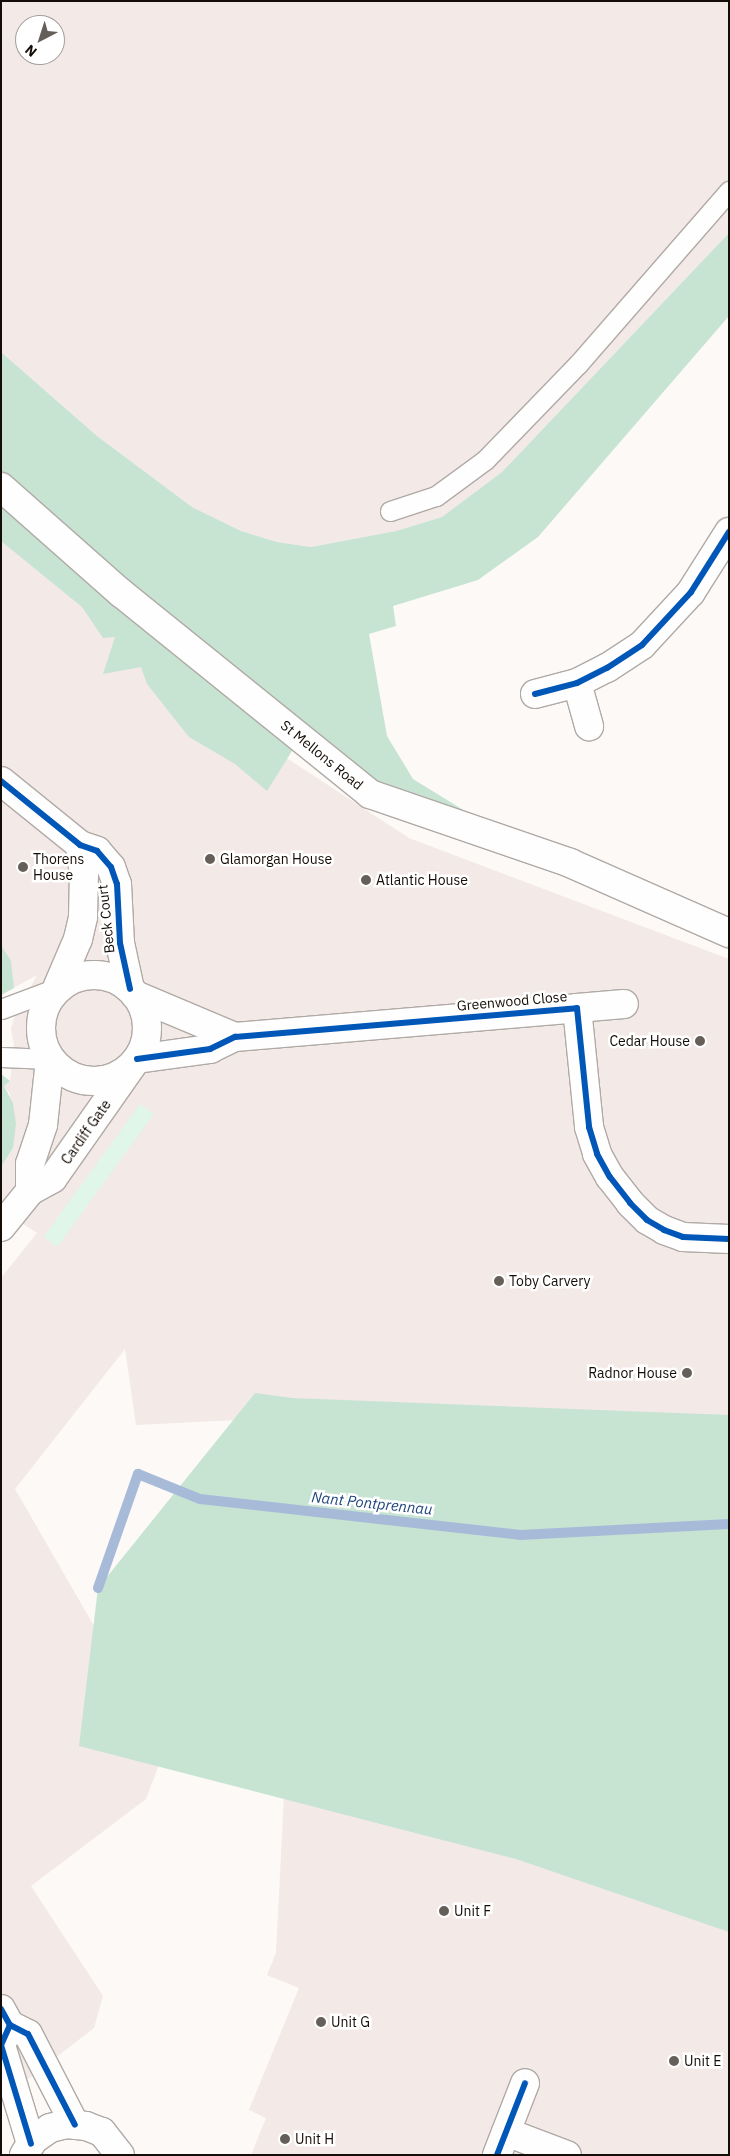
<!DOCTYPE html>
<html>
<head>
<meta charset="utf-8">
<style>
  body { margin:0 }
  #map { position:relative; width:730px; height:2156px; overflow:hidden; background:#fcf9f7; font-family:"IBM Plex Sans",sans-serif }
  div>[style] { position:absolute }
  [style*='--x'] { left:calc(var(--x)*1px); top:calc(var(--y)*1px); width:calc(var(--w)*1px); rotate:calc(var(--a)*1deg) }
  .commercial>* { inset:0; background:#f3e9e6 }
  .green>* { inset:0; background:#e0f6e9; transform-origin:0 0 }
  .forest>* { inset:0; background:#c7e4d3 }
  .stream>* { height:10px; margin:-5px; padding:0 5px; transform-origin:5px; border-radius:5px; background:#a7bbd9 }
  .roads { filter:drop-shadow(1px 0 #b0aaa6) drop-shadow(-1px 0 #b0aaa6) drop-shadow(0 1px #b0aaa6) drop-shadow(0 -1px #b0aaa6) }
  .service>* { height:19px; margin:-9.5px; padding:0 9.5px; transform-origin:9.5px; border-radius:9.5px; background:#fffefe }
  .minor>* { height:28px; margin:-14px; padding:0 14px; transform-origin:14px; border-radius:14px; background:#fffefe }
  .minor>.ring { margin:-14px; padding:0; box-sizing:content-box; background:none; border:28px solid #fffefe; border-radius:50% }
  .secondary>* { height:28px; margin:-14px; padding:0 14px; transform-origin:14px; border-radius:14px; background:#fffefe }
  .cycleway>* { height:6px; margin:-3px; padding:0 3px; transform-origin:3px; border-radius:3px; background:#0057b8 }
  .dots>* { width:14px; height:14px; translate:-50% -50%; box-sizing:border-box; border:2px solid #fff; border-radius:50% }
  span { translate:-50% -50%; white-space:nowrap; text-align:center; line-height:1.15; -webkit-text-stroke:5px #fff; paint-order:stroke }
  .street-label { font-size:14px; color:#140c06 }
  .poi-label { font-size:14px; color:#140c06 }
  .left { translate:0 -50%; text-align:left }
  .right { translate:-100% -50%; text-align:right }
  .water-label { font-size:15px; color:#20477d; font-style:italic }
  .frame { position:absolute; inset:0; border:2px solid #140c06; pointer-events:none }
  .north { position:absolute; left:15px; top:15px; width:50px; height:50px; box-sizing:border-box; background:#fff; border:1px solid #a19e9b; border-radius:50%; rotate:220deg; font-size:14px; font-weight:700; line-height:20px; text-align:center; color:#140c06 }
  .north::after { content:''; display:block; margin:auto; width:18px; height:22px; background:#655f5a; clip-path:polygon(50% 0,100% 100%,50% 72%,0 100%) }
</style>
</head>
<body>
<div id="map">
  <div class="commercial">
    <i style="clip-path:polygon(evenodd,1px 1px,729px 1px,729px 233px,502px 472px,442px 517px,396px 531px,311px 547px,277px 542px,241px 531px,192px 507px,97px 436px,1px 352px,1px 1px,25px 25px,55px 25px,55px 55px,25px 55px,25px 25px)"></i>
    <i style="clip-path:polygon(1px 522px,282px 755px,409px 838px,729px 959px,729px 1445px,294px 1417px,136px 1425px,125px 1349px,15px 1489px,165px 1749px,146px 1799px,31px 1886px,103px 1996px,94px 2028px,1px 2100px,1px 1278px,37px 1233px,1px 1209px,1px 1167px,13px 1148px,10px 1094px,4px 1086px,10px 1081px,14px 1045px,11px 1029px,14px 1018px,37px 975px,1px 995px)"></i>
    <i style="clip-path:polygon(285px 1777px,729px 1910px,729px 2155px,251px 2155px,266px 2118px,249px 2110px,299px 1988px,267px 1975px,276px 1953px)"></i>
  </div>
  <div class="green">
    <i style="left:140px;top:1104px;width:17px;height:164px;rotate:36deg"></i>
  </div>
  <div class="forest">
    <i style="clip-path:polygon(729px 233px,729px 316px,538px 537px,478px 580px,393px 606px,396px 626px,369px 634px,387px 736px,413px 779px,491px 827px,389px 794px,1px 479px,1px 352px,97px 436px,192px 507px,241px 531px,277px 542px,311px 547px,396px 531px,442px 517px,502px 472px)"></i>
    <i style="clip-path:polygon(1px 495px,297px 743px,267px 791px,235px 764px,189px 737px,147px 684px,141px 667px,103px 674px,115px 637px,103px 638px,82px 607px,1px 541px)"></i>
    <i style="clip-path:polygon(1px 945px,11px 961px,14px 988px,1px 995px)"></i>
    <i style="clip-path:polygon(1px 1074px,10px 1081px,4px 1086px,13px 1103px,16px 1124px,13px 1148px,1px 1167px)"></i>
    <i style="clip-path:polygon(255px 1393px,292px 1398px,729px 1415px,729px 1932px,516px 1859px,79px 1746px,98px 1588px)"></i>
  </div>
  <div class="stream">
    <i style="--x:98;--y:1588;--w:121;--a:-70.7"></i>
    <i style="--x:138;--y:1474;--w:67;--a:22"></i>
    <i style="--x:200;--y:1499;--w:322;--a:6.4"></i>
    <i style="--x:520;--y:1535;--w:209;--a:-3"></i>
  </div>
  <div class="roads">
    <div class="service">
      <i style="--x:390;--y:511;--w:48;--a:-18.1"></i>
      <i style="--x:436;--y:496;--w:61;--a:-36.3"></i>
      <i style="--x:485;--y:460;--w:134;--a:-45.9"></i>
      <i style="--x:578;--y:364;--w:230;--a:-48.9"></i>
      <i style="--x:1;--y:1009;--w:60;--a:-20.6"></i>
      <i style="--x:1;--y:1057;--w:49;--a:2.3"></i>
    </div>
    <div class="minor">
      <i style="--x:577;--y:683;--w:45;--a:74.4"></i>
      <i style="--x:535;--y:694;--w:43;--a:-14.7"></i>
      <i style="--x:577;--y:683;--w:34;--a:-27"></i>
      <i style="--x:607;--y:668;--w:42;--a:-33.3"></i>
      <i style="--x:642;--y:645;--w:72;--a:-47.2"></i>
      <i style="--x:691;--y:592;--w:71;--a:-57.7"></i>
      <i style="--x:1;--y:781;--w:102;--a:39"></i>
      <i style="--x:80;--y:845;--w:18;--a:19"></i>
      <i style="--x:97;--y:851;--w:21;--a:49"></i>
      <i style="--x:111;--y:867;--w:18;--a:71"></i>
      <i style="--x:117;--y:884;--w:59;--a:87.1"></i>
      <i style="--x:120;--y:943;--w:47;--a:77.7"></i>
      <i class="ring" style="left:41px;top:975px;width:78px;height:78px"></i>
      <i style="--x:57;--y:988;--w:53;--a:-66.8"></i>
      <i style="--x:78;--y:939;--w:23;--a:-77"></i>
      <i style="--x:83;--y:917;--w:43;--a:-88.7"></i>
      <i style="--x:84;--y:874;--w:29;--a:-98"></i>
      <i style="--x:135;--y:995;--w:108;--a:22.8"></i>
      <i style="--x:577;--y:1008;--w:47;--a:-4.9"></i>
      <i style="--x:137;--y:1059;--w:74;--a:-7.8"></i>
      <i style="--x:210;--y:1049;--w:28;--a:-26"></i>
      <i style="--x:235;--y:1037;--w:343;--a:-4.8"></i>
      <i style="--x:577;--y:1008;--w:120;--a:84.2"></i>
      <i style="--x:589;--y:1127;--w:28;--a:73"></i>
      <i style="--x:597;--y:1154;--w:26;--a:61"></i>
      <i style="--x:610;--y:1177;--w:33;--a:52"></i>
      <i style="--x:630;--y:1203;--w:24;--a:45"></i>
      <i style="--x:647;--y:1220;--w:20;--a:30"></i>
      <i style="--x:664;--y:1230;--w:20;--a:20"></i>
      <i style="--x:683;--y:1237;--w:46;--a:2.5"></i>
      <i style="--x:30;--y:1191;--w:27;--a:-90"></i>
      <i style="--x:30;--y:1164;--w:41;--a:-71.6"></i>
      <i style="--x:43;--y:1125;--w:66;--a:-83.9"></i>
      <i style="--x:1;--y:1227;--w:46;--a:-51.1"></i>
      <i style="--x:30;--y:1191;--w:26;--a:-29"></i>
      <i style="--x:53;--y:1178;--w:136;--a:-54.9"></i>
      <i style="--x:1;--y:2009;--w:18;--a:61"></i>
      <i style="--x:10;--y:2025;--w:20;--a:27"></i>
      <i style="--x:28;--y:2034;--w:102;--a:62.7"></i>
      <i style="--x:10;--y:2025;--w:22;--a:114"></i>
      <i style="--x:1;--y:2045;--w:103;--a:73.1"></i>
      <i style="--x:506;--y:2132;--w:65;--a:20.7"></i>
      <i style="--x:24;--y:2155;--w:17;--a:-59"></i>
      <i style="--x:33;--y:2140;--w:21;--a:-35"></i>
      <i style="--x:50;--y:2128;--w:17;--a:-13"></i>
      <i style="--x:67;--y:2124;--w:19;--a:6"></i>
      <i style="--x:86;--y:2126;--w:17;--a:21"></i>
      <i style="--x:102;--y:2132;--w:29;--a:52"></i>
      <i style="--x:497;--y:2155;--w:77;--a:-68.7"></i>
    </div>
    <div class="secondary">
      <i style="--x:1;--y:487;--w:160;--a:41.5"></i>
      <i style="--x:121;--y:593;--w:320;--a:38.9"></i>
      <i style="--x:370;--y:794;--w:212;--a:19"></i>
      <i style="--x:570;--y:863;--w:174;--a:23.8"></i>
    </div>
  </div>
  <div class="cycleway">
    <i style="--x:535;--y:694;--w:43;--a:-14.7"></i>
    <i style="--x:577;--y:683;--w:34;--a:-27"></i>
    <i style="--x:607;--y:668;--w:42;--a:-33.3"></i>
    <i style="--x:642;--y:645;--w:72;--a:-47.2"></i>
    <i style="--x:691;--y:592;--w:71;--a:-57.7"></i>
    <i style="--x:1;--y:781;--w:102;--a:39"></i>
    <i style="--x:80;--y:845;--w:18;--a:19"></i>
    <i style="--x:97;--y:851;--w:21;--a:49"></i>
    <i style="--x:111;--y:867;--w:18;--a:71"></i>
    <i style="--x:117;--y:884;--w:59;--a:87.1"></i>
    <i style="--x:120;--y:943;--w:47;--a:77.7"></i>
    <i style="--x:137;--y:1059;--w:74;--a:-7.8"></i>
    <i style="--x:210;--y:1049;--w:28;--a:-26"></i>
    <i style="--x:235;--y:1037;--w:343;--a:-4.8"></i>
    <i style="--x:577;--y:1008;--w:120;--a:84.2"></i>
    <i style="--x:589;--y:1127;--w:28;--a:73"></i>
    <i style="--x:597;--y:1154;--w:26;--a:61"></i>
    <i style="--x:610;--y:1177;--w:33;--a:52"></i>
    <i style="--x:630;--y:1203;--w:24;--a:45"></i>
    <i style="--x:647;--y:1220;--w:20;--a:30"></i>
    <i style="--x:664;--y:1230;--w:20;--a:20"></i>
    <i style="--x:683;--y:1237;--w:46;--a:2.5"></i>
    <i style="--x:1;--y:2009;--w:18;--a:61"></i>
    <i style="--x:10;--y:2025;--w:20;--a:27"></i>
    <i style="--x:28;--y:2034;--w:102;--a:62.7"></i>
    <i style="--x:10;--y:2025;--w:22;--a:114"></i>
    <i style="--x:1;--y:2045;--w:103;--a:73.1"></i>
    <i style="--x:497;--y:2155;--w:77;--a:-68.7"></i>
  </div>
  <div class="dots">
    <i style="left:210px;top:859px;background:#655f5a"></i>
    <i style="left:23px;top:867px;background:#655f5a"></i>
    <i style="left:366px;top:880px;background:#655f5a"></i>
    <i style="left:700px;top:1041px;background:#655f5a"></i>
    <i style="left:499px;top:1281px;background:#655f5a"></i>
    <i style="left:687px;top:1373px;background:#655f5a"></i>
    <i style="left:444px;top:1911px;background:#655f5a"></i>
    <i style="left:321px;top:2022px;background:#655f5a"></i>
    <i style="left:674px;top:2061px;background:#655f5a"></i>
    <i style="left:285px;top:2139px;background:#655f5a"></i>
  </div>
  <div class="street-label">
    <span style="left:322px;top:755px;rotate:39deg">St Mellons Road</span>
    <span style="left:106px;top:919px;rotate:-96deg">Beck Court</span>
    <span style="left:512px;top:1001px;rotate:-5deg">Greenwood Close</span>
    <span style="left:86px;top:1132px;rotate:-55deg">Cardiff Gate</span>
  </div>
  <div class="poi-label">
    <span class="left" style="left:33px;top:867px">Thorens<br>House</span>
    <span class="left" style="left:220px;top:859px">Glamorgan House</span>
    <span class="left" style="left:376px;top:880px">Atlantic House</span>
    <span class="right" style="left:690px;top:1041px">Cedar House</span>
    <span class="left" style="left:509px;top:1281px">Toby Carvery</span>
    <span class="right" style="left:677px;top:1373px">Radnor House</span>
    <span class="left" style="left:454px;top:1911px">Unit F</span>
    <span class="left" style="left:331px;top:2022px">Unit G</span>
    <span class="left" style="left:684px;top:2061px">Unit E</span>
    <span class="left" style="left:295px;top:2139px">Unit H</span>
  </div>
  <div class="water-label">
    <span style="left:372px;top:1503px;rotate:6deg">Nant Pontprennau</span>
  </div>
  <div class="frame"></div>
  <div class="north">N</div>
</div>
</body>
</html>
